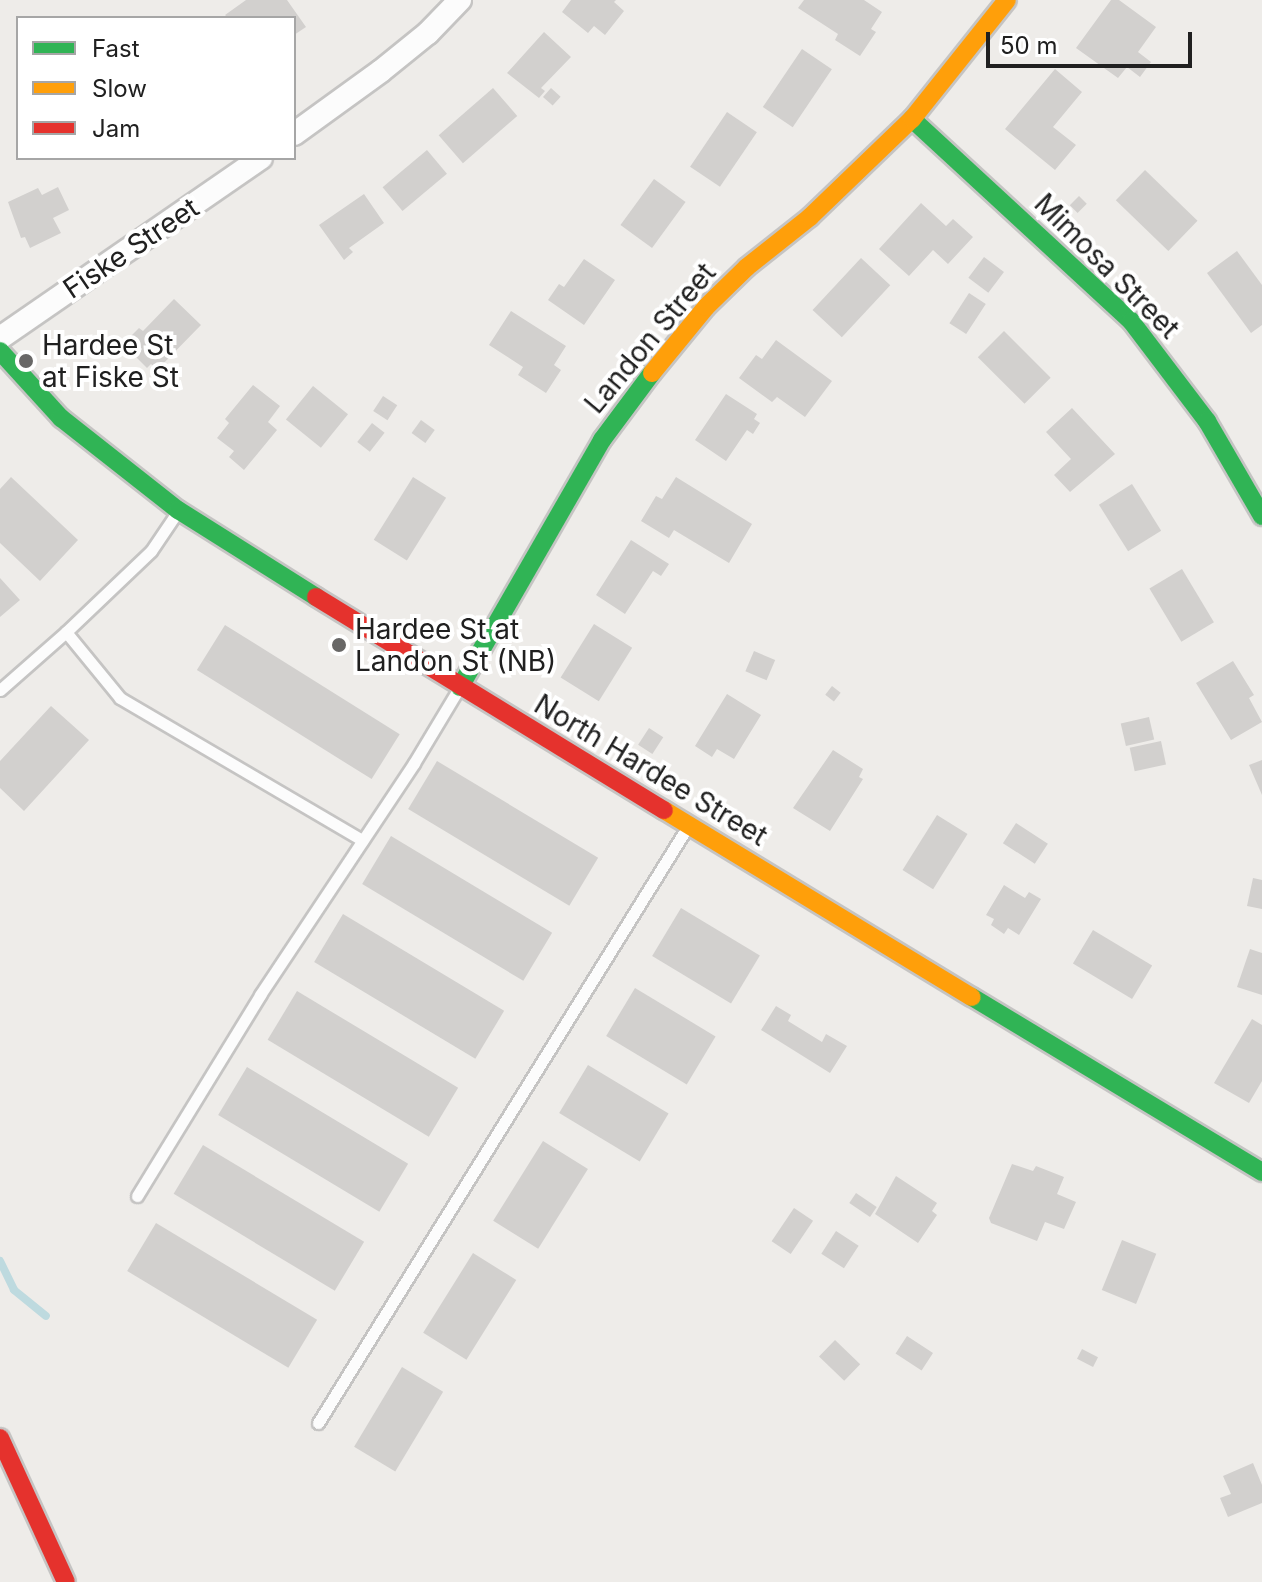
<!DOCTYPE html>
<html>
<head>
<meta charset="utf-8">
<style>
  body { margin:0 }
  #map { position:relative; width:1262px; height:1582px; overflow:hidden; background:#eeece9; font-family:Inter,sans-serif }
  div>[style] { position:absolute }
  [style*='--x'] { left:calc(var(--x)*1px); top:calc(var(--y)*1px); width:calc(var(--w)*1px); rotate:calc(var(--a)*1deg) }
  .stream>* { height:8px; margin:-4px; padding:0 4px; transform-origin:4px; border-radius:4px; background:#bedadf }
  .building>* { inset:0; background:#d2d0ce; transform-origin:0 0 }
  .roads { filter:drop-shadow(2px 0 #c5c4c3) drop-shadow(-2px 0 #c5c4c3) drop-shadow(0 2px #c5c4c3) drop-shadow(0 -2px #c5c4c3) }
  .lane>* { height:11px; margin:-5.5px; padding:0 5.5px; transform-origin:5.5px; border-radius:5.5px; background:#fcfcfc }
  .street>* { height:22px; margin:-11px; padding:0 11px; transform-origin:11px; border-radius:11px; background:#fcfcfc }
  .fast>* { height:18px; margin:-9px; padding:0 9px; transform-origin:9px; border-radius:9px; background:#30b455 }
  .slow>* { height:18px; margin:-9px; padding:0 9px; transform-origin:9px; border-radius:9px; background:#ff9f0a }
  .jam>* { height:18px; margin:-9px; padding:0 9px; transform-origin:9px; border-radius:9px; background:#e5322d }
  .dots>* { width:22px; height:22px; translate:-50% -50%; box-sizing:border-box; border:4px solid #fff; border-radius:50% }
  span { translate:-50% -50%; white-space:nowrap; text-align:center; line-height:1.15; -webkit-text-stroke:8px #fff; paint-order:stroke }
  .street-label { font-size:28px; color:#202020 }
  .poi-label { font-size:28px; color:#202020 }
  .left { translate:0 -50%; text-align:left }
  .legend { position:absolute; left:16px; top:16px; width:280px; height:144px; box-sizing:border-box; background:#fff; border:2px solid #a6a6a6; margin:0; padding:10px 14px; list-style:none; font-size:24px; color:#202020 }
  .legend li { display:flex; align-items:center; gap:16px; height:40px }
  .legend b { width:40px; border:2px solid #a6a6a6 }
  .scale { position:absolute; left:986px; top:32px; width:206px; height:36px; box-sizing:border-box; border:4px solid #202020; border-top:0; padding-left:10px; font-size:24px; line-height:28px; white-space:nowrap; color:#202020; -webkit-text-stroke:6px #fff; paint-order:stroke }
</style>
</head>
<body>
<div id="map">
  <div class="stream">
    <i style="--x:0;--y:1261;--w:32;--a:64"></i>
    <i style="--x:14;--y:1290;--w:41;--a:39.1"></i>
  </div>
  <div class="building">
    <i style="clip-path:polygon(246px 0,287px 0,306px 27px,294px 35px,294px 18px,228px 18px,225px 15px)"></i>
    <i style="clip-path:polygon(571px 0,616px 0,614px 2px,624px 11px,605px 35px,594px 26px,588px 33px,562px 12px)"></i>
    <i style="clip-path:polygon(804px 0,864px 0,882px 12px,871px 29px,876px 32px,860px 56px,835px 40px,838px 34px,798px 8px)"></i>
    <i style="clip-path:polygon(1111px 0,1119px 0,1156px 27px,1138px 52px,1151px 62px,1140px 77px,1127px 67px,1118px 78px,1076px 48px)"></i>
    <i style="clip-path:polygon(544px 32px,571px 57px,541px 88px,545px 91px,539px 98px,507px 73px)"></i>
    <i style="left:802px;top:49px;width:36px;height:70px;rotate:34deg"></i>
    <i style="clip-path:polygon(1055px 69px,1082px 92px,1053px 127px,1076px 145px,1055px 170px,1005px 129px)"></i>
    <i style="left:493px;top:88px;width:37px;height:72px;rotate:49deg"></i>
    <i style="left:551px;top:88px;width:13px;height:12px;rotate:42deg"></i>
    <i style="left:727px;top:112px;width:36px;height:66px;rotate:34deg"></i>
    <i style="left:427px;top:150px;width:31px;height:58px;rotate:50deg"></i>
    <i style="left:1145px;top:170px;width:73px;height:42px;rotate:44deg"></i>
    <i style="left:654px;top:179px;width:39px;height:57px;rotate:36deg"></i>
    <i style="clip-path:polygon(58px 187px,69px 210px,53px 218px,61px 233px,30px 248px,25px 237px,21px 238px,8px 202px,38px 188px,42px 195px)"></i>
    <i style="clip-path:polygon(364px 194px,384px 223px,349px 248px,353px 252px,344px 260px,319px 225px)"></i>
    <i style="left:1079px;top:196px;width:11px;height:13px;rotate:45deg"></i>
    <i style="clip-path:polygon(921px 203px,946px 226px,953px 219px,973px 237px,948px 264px,933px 250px,909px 276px,879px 249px)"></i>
    <i style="clip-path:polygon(1237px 251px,1262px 285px,1262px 325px,1251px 333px,1207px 273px)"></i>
    <i style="left:984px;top:257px;width:25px;height:26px;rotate:37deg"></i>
    <i style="left:861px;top:258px;width:40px;height:71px;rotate:43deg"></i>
    <i style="clip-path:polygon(584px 259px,615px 280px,584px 325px,548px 300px,559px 284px,564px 287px)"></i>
    <i style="left:969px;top:293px;width:20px;height:36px;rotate:33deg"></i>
    <i style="clip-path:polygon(174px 299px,201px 325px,157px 370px,151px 364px,147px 368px,123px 344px,139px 328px,143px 331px)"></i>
    <i style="clip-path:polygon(511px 311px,566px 346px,554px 365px,561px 370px,546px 393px,518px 375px,523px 367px,489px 345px)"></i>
    <i style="left:1004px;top:331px;width:66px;height:37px;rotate:45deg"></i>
    <i style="clip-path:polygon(776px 340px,832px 381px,805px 417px,777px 397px,772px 402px,739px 378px,756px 355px,762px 359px)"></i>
    <i style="clip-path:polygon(253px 385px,280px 406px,268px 422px,277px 430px,244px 470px,229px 457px,234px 451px,217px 438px,229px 423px,225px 419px)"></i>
    <i style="left:313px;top:386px;width:45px;height:43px;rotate:39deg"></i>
    <i style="clip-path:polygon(726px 394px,757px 414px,754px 419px,760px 423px,753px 434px,747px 430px,726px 461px,695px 440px)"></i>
    <i style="left:383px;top:396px;width:17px;height:18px;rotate:33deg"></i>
    <i style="clip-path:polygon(1072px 408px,1115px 454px,1070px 492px,1054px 475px,1071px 459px,1046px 432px)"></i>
    <i style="left:421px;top:420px;width:17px;height:16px;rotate:36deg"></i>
    <i style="left:372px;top:423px;width:16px;height:24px;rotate:38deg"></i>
    <i style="clip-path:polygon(11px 477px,78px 540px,40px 581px,0 543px,0 489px)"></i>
    <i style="left:413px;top:477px;width:39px;height:74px;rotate:32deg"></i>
    <i style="clip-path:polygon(676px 477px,752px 524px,729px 563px,674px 530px,669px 538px,641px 521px,656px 496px,662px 499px)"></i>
    <i style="left:1132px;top:484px;width:55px;height:39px;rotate:58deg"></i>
    <i style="clip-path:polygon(631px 540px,669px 564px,661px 576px,653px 571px,625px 614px,596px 595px)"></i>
    <i style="left:1182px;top:569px;width:62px;height:38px;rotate:59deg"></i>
    <i style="clip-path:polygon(0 578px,20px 600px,0 617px)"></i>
    <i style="left:594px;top:624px;width:45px;height:63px;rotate:32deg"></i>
    <i style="left:225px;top:625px;width:206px;height:53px;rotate:32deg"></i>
    <i style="left:754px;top:651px;width:23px;height:22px;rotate:23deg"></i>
    <i style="clip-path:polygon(1233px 661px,1254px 695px,1249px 698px,1262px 722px,1231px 740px,1196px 683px)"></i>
    <i style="left:832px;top:686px;width:11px;height:11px;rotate:38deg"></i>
    <i style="clip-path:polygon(727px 694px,761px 715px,734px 759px,717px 749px,712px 757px,695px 746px)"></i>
    <i style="clip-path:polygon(51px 706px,89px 740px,24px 811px,0 788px,0 761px)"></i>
    <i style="left:1149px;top:717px;width:23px;height:29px;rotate:77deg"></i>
    <i style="left:649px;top:728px;width:17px;height:20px;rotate:33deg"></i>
    <i style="left:1161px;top:741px;width:24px;height:32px;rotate:78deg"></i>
    <i style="clip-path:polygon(833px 750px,863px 769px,859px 777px,863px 779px,830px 831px,793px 808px)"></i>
    <i style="clip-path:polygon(1262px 760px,1262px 795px,1249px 765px)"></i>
    <i style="left:437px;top:761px;width:188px;height:56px;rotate:31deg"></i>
    <i style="left:937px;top:815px;width:36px;height:65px;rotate:32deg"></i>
    <i style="left:1016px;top:823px;width:38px;height:24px;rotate:33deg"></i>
    <i style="left:391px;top:836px;width:188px;height:56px;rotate:31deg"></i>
    <i style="clip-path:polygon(1253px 878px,1262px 880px,1262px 909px,1247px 906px)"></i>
    <i style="clip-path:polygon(1004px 885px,1025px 898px,1029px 892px,1041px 899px,1019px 935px,1008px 928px,1004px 934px,991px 925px,994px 919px,986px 915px)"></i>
    <i style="left:681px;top:908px;width:92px;height:56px;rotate:31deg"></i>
    <i style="left:343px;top:914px;width:188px;height:56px;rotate:31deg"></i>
    <i style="left:1093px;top:930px;width:69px;height:39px;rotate:31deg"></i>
    <i style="clip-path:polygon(1250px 949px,1262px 953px,1262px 995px,1237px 987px)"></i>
    <i style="left:635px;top:988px;width:94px;height:56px;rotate:31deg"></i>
    <i style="left:297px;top:991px;width:188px;height:57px;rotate:31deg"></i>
    <i style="clip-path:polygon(776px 1006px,791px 1015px,788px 1021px,822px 1042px,826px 1034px,847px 1046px,830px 1073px,761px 1030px)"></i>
    <i style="clip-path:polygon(1252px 1019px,1262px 1025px,1262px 1081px,1249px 1103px,1214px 1083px)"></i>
    <i style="left:588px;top:1065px;width:94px;height:56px;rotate:31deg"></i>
    <i style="left:247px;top:1067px;width:188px;height:56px;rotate:31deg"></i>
    <i style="left:543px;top:1141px;width:53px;height:94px;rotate:32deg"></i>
    <i style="left:203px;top:1145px;width:188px;height:57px;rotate:31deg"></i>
    <i style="clip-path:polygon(1012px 1164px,1033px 1171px,1036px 1166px,1064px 1177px,1057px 1194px,1076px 1202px,1064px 1229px,1045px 1222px,1037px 1241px,991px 1223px,989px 1218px)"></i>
    <i style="clip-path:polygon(896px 1176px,937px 1203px,932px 1211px,937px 1215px,918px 1243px,875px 1214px)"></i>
    <i style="left:856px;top:1193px;width:25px;height:12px;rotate:34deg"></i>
    <i style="left:794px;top:1208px;width:23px;height:40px;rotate:34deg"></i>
    <i style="left:156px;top:1223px;width:188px;height:56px;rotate:31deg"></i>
    <i style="left:836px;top:1231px;width:27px;height:27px;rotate:33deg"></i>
    <i style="left:1122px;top:1240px;width:37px;height:54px;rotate:22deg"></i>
    <i style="left:473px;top:1253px;width:51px;height:94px;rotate:32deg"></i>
    <i style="left:907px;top:1336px;width:31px;height:21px;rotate:33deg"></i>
    <i style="left:835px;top:1340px;width:35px;height:23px;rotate:44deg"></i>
    <i style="left:1082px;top:1349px;width:18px;height:11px;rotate:27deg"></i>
    <i style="left:402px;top:1367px;width:48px;height:93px;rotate:31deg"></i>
    <i style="clip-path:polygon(1253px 1463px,1262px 1485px,1262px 1503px,1228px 1517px,1220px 1498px,1231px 1494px,1223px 1476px)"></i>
  </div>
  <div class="roads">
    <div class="lane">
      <i style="--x:66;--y:632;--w:117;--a:-43.6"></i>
      <i style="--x:151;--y:551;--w:48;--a:-56"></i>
      <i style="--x:0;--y:690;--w:88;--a:-41.3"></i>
      <i style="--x:66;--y:632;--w:85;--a:50.7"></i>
      <i style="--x:120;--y:698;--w:281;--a:30.4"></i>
      <i style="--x:137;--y:1196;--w:236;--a:-58.5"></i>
      <i style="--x:260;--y:995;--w:278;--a:-56.4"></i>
      <i style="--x:414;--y:763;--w:87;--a:-59"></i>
      <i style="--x:318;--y:1423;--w:702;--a:-58.21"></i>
    </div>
    <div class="street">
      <i style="--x:294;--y:134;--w:107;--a:-35.9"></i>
      <i style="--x:381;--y:71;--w:60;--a:-39"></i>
      <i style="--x:428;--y:33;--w:46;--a:-45.9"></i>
      <i style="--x:0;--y:338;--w:317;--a:-34.6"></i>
    </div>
    <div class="fast">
      <i style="--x:912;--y:119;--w:298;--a:42.7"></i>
      <i style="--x:1131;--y:321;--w:126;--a:52.8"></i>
      <i style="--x:1207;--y:421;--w:110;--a:59.9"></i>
      <i style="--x:0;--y:351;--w:91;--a:47.7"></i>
      <i style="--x:61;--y:418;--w:149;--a:38.2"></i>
      <i style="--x:178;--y:510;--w:163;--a:32.2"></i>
      <i style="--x:460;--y:687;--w:285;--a:-60.1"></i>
      <i style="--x:602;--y:440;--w:84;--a:-53.3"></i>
      <i style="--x:972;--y:997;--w:339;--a:31.1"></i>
    </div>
    <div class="slow">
      <i style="--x:652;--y:373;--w:85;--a:-50.7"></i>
      <i style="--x:706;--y:307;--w:57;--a:-44.3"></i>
      <i style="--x:747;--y:267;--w:80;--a:-38.4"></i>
      <i style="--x:810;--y:217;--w:141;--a:-43.9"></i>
      <i style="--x:912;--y:119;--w:152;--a:-51.4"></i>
      <i style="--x:664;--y:810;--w:360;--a:31.3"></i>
    </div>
    <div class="jam">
      <i style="--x:316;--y:597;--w:408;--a:31.5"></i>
      <i style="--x:0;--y:1438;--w:158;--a:65.4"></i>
    </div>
  </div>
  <div class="dots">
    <i style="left:26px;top:361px;background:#686766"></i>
    <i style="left:339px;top:645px;background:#686766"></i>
  </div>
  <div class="street-label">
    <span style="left:131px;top:248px;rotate:-34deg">Fiske Street</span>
    <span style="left:1107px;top:266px;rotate:45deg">Mimosa Street</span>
    <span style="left:650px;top:338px;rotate:-50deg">Landon Street</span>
    <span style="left:651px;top:770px;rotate:31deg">North Hardee Street</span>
  </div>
  <div class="poi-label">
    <span class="left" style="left:42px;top:361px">Hardee St<br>at Fiske St</span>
    <span class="left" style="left:355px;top:645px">Hardee St at<br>Landon St (NB)</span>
  </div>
  <ul class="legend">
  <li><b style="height:10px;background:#30b455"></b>Fast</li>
  <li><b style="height:10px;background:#ff9f0a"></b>Slow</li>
  <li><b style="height:10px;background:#e5322d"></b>Jam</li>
  </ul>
  <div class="scale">50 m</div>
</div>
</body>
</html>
